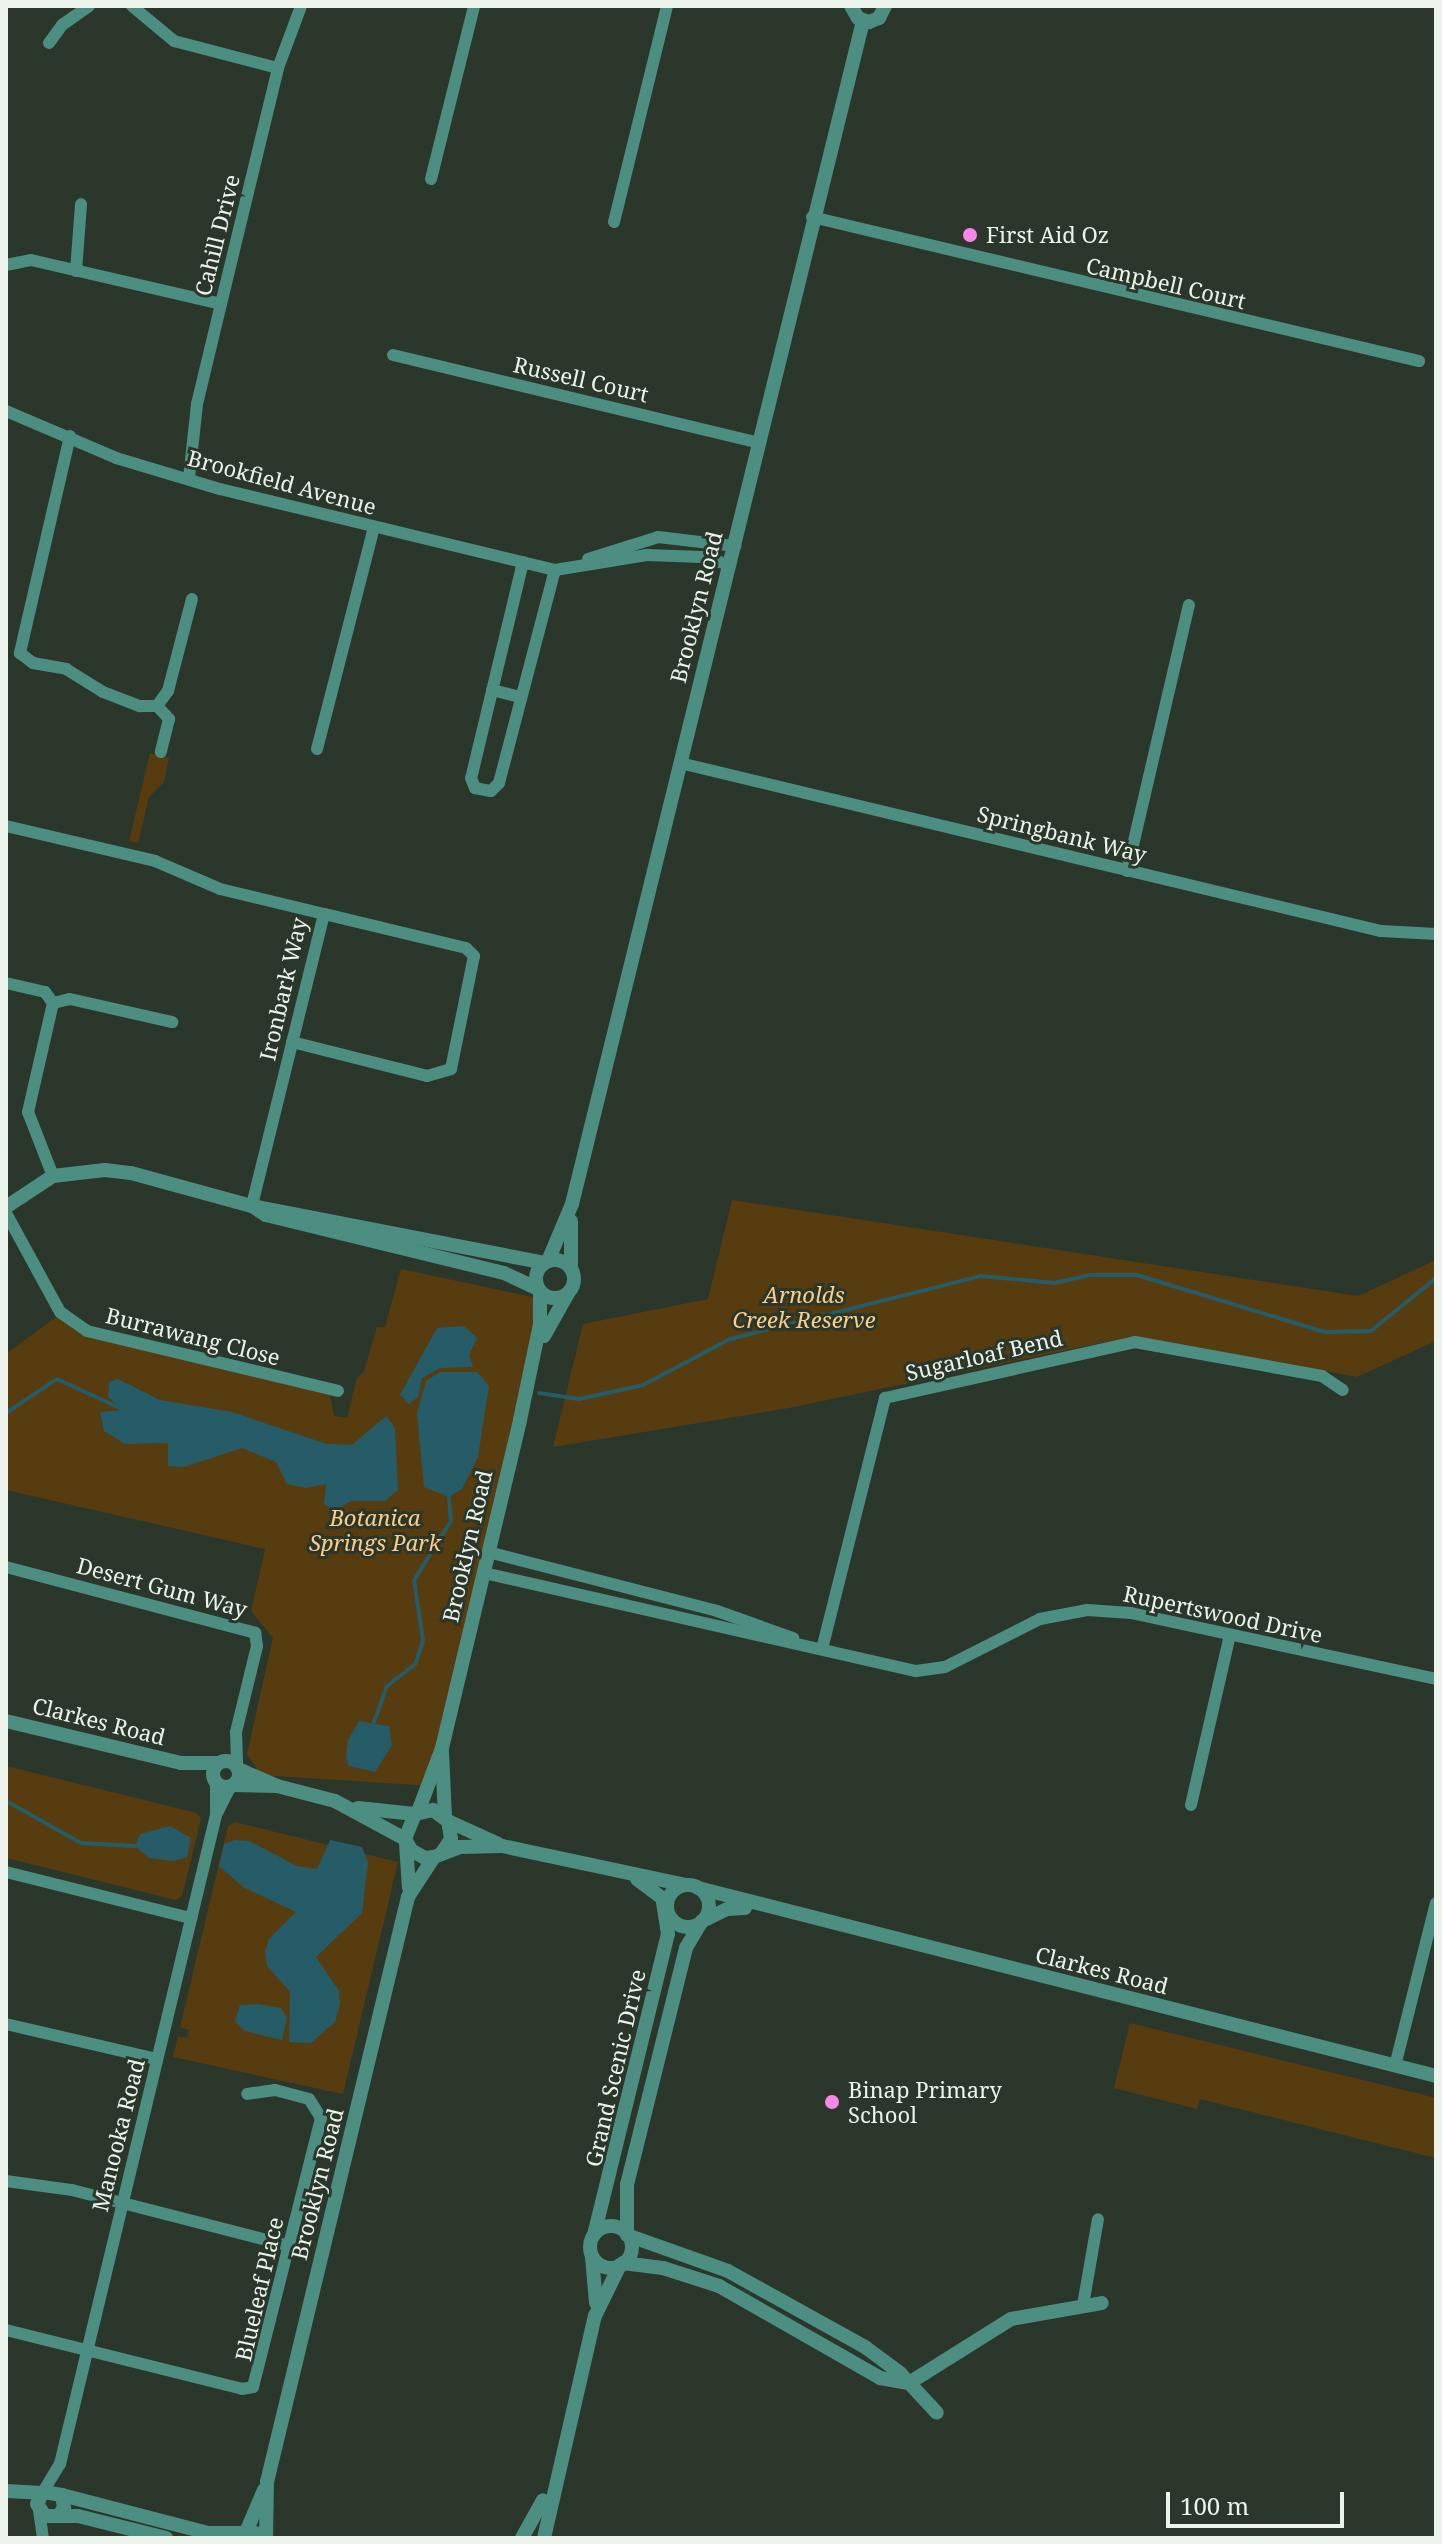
<!DOCTYPE html>
<html>
<head>
<meta charset="utf-8">
<style>
  body { margin:0 }
  #map { position:relative; width:1442px; height:2544px; overflow:hidden; background:#2b372b; font-family:"Noto Serif",serif }
  div>[style] { position:absolute }
  [style*='--x'] { left:calc(var(--x)*1px); top:calc(var(--y)*1px); width:calc(var(--w)*1px); rotate:calc(var(--a)*1deg) }
  .green>* { inset:0; background:#573c10 }
  .water>* { inset:0; background:#255c67 }
  .stream>* { height:4px; margin:-2px; padding:0 2px; transform-origin:2px; border-radius:2px; background:#255c67 }
  .minor>* { height:12px; margin:-6px; padding:0 6px; transform-origin:6px; border-radius:6px; background:#4c8e81 }
  .tertiary>* { height:14px; margin:-7px; padding:0 7px; transform-origin:7px; border-radius:7px; background:#4c8e81 }
  .tertiary>.ring { margin:-7px; padding:0; box-sizing:content-box; background:none; border:14px solid #4c8e81; border-radius:50% }
  .dots>* { width:22px; height:22px; translate:-50% -50%; box-sizing:border-box; border:4px solid #2b372b; border-radius:50% }
  span { translate:-50% -50%; white-space:nowrap; text-align:center; line-height:1.15; -webkit-text-stroke:6px #2b372b; paint-order:stroke }
  .street-label { font-size:22px; color:#ebf3eb }
  .poi-label { font-size:22px; color:#ebf3eb }
  .left { translate:0 -50%; text-align:left }
  .park-label { font-size:22px; color:#fecd87; font-style:italic }
  .frame { position:absolute; inset:0; border:8px solid #ebf3eb; pointer-events:none }
  .scale { position:absolute; left:1166px; top:2492px; width:178px; height:36px; box-sizing:border-box; border:4px solid #ebf3eb; border-top:0; padding-left:10px; font-size:24px; line-height:28px; white-space:nowrap; color:#ebf3eb; -webkit-text-stroke:6px #2b372b; paint-order:stroke }
</style>
</head>
<body>
<div id="map">
  <div class="green">
    <i style="clip-path:polygon(150px 753px,169px 758px,164px 782px,149px 797px,138px 843px,129px 841px)"></i>
    <i style="clip-path:polygon(732px 1200px,1358px 1296px,1436px 1260px,1436px 1341px,1357px 1377px,1134px 1336px,789px 1408px,553px 1447px,583px 1324px,708px 1299px)"></i>
    <i style="clip-path:polygon(401px 1269px,532px 1297px,540px 1315px,431px 1786px,261px 1775px,247px 1754px,273px 1638px,251px 1611px,265px 1549px,6px 1490px,6px 1354px,63px 1312px,86px 1335px,330px 1395px,334px 1416px,347px 1418px,357px 1378px,364px 1372px,377px 1327px,385px 1327px)"></i>
    <i style="clip-path:polygon(6px 1766px,197px 1813px,201px 1819px,182px 1896px,176px 1900px,6px 1858px)"></i>
    <i style="clip-path:polygon(235px 1822px,398px 1862px,343px 2094px,173px 2057px,178px 2036px,187px 2038px,189px 2030px,180px 2027px,228px 1826px)"></i>
    <i style="clip-path:polygon(1130px 2023px,1436px 2098px,1436px 2158px,1200px 2099px,1197px 2109px,1114px 2088px)"></i>
  </div>
  <div class="water">
    <i style="clip-path:polygon(464px 1326px,477px 1338px,469px 1355px,473px 1367px,440px 1368px,422px 1378px,418px 1397px,409px 1404px,400px 1395px,437px 1328px)"></i>
    <i style="clip-path:polygon(440px 1372px,477px 1372px,489px 1386px,478px 1457px,462px 1489px,449px 1497px,424px 1487px,417px 1413px,426px 1381px)"></i>
    <i style="clip-path:polygon(118px 1379px,160px 1400px,232px 1412px,327px 1444px,352px 1445px,386px 1416px,395px 1428px,398px 1490px,385px 1501px,351px 1501px,334px 1511px,324px 1504px,326px 1484px,306px 1488px,287px 1484px,276px 1462px,242px 1448px,184px 1467px,168px 1466px,168px 1443px,125px 1444px,104px 1431px,100px 1412px,123px 1410px,108px 1397px,109px 1382px)"></i>
    <i style="clip-path:polygon(359px 1721px,389px 1726px,392px 1745px,375px 1772px,349px 1766px,346px 1758px,348px 1740px)"></i>
    <i style="clip-path:polygon(170px 1826px,191px 1838px,187px 1857px,174px 1861px,149px 1858px,135px 1846px,140px 1834px)"></i>
    <i style="clip-path:polygon(235px 1840px,249px 1841px,297px 1866px,317px 1869px,330px 1840px,362px 1847px,368px 1862px,362px 1913px,316px 1957px,339px 1991px,340px 2004px,335px 2022px,311px 2043px,289px 2042px,290px 1992px,267px 1966px,265px 1951px,269px 1939px,296px 1912px,243px 1887px,219px 1866px,224px 1844px)"></i>
    <i style="clip-path:polygon(257px 2004px,281px 2008px,287px 2018px,282px 2040px,245px 2031px,235px 2021px,240px 2005px)"></i>
  </div>
  <div class="stream">
    <i style="--x:539;--y:1393;--w:40;--a:8.5"></i>
    <i style="--x:579;--y:1399;--w:66;--a:-12.3"></i>
    <i style="--x:643;--y:1385;--w:98;--a:-27.9"></i>
    <i style="--x:730;--y:1339;--w:258;--a:-14.1"></i>
    <i style="--x:980;--y:1276;--w:75;--a:5.3"></i>
    <i style="--x:1055;--y:1283;--w:36;--a:-13"></i>
    <i style="--x:1090;--y:1275;--w:47;--a:0"></i>
    <i style="--x:1137;--y:1275;--w:196;--a:16.9"></i>
    <i style="--x:1325;--y:1332;--w:46;--a:-1.2"></i>
    <i style="--x:1371;--y:1331;--w:84;--a:-39.2"></i>
    <i style="--x:6;--y:1413;--w:61;--a:-33.7"></i>
    <i style="--x:57;--y:1379;--w:74;--a:24.8"></i>
    <i style="--x:374;--y:1722;--w:38;--a:-70"></i>
    <i style="--x:387;--y:1686;--w:37;--a:-38"></i>
    <i style="--x:416;--y:1663;--w:24;--a:-73"></i>
    <i style="--x:423;--y:1640;--w:61;--a:-98.5"></i>
    <i style="--x:414;--y:1580;--w:70;--a:-57.9"></i>
    <i style="--x:451;--y:1521;--w:24;--a:-95"></i>
    <i style="--x:6;--y:1801;--w:86;--a:29.2"></i>
    <i style="--x:81;--y:1843;--w:54;--a:3.2"></i>
  </div>
  <div class="minor">
    <i style="--x:132;--y:6;--w:55;--a:39.8"></i>
    <i style="--x:174;--y:41;--w:107;--a:14.6"></i>
    <i style="--x:49;--y:43;--w:22;--a:-54"></i>
    <i style="--x:62;--y:25;--w:33;--a:-35"></i>
    <i style="--x:431;--y:179;--w:178;--a:-76"></i>
    <i style="--x:812;--y:217;--w:624;--a:13.35"></i>
    <i style="--x:614;--y:222;--w:222;--a:-76.2"></i>
    <i style="--x:6;--y:265;--w:25;--a:-11"></i>
    <i style="--x:31;--y:260;--w:195;--a:13"></i>
    <i style="--x:76;--y:271;--w:67;--a:-85.7"></i>
    <i style="--x:393;--y:355;--w:376;--a:13.5"></i>
    <i style="--x:6;--y:411;--w:120;--a:23.1"></i>
    <i style="--x:116;--y:458;--w:109;--a:16.6"></i>
    <i style="--x:220;--y:489;--w:345;--a:13.6"></i>
    <i style="--x:555;--y:570;--w:93;--a:-9.3"></i>
    <i style="--x:647;--y:555;--w:54;--a:2.1"></i>
    <i style="--x:701;--y:557;--w:30;--a:15"></i>
    <i style="--x:70;--y:436;--w:223;--a:103"></i>
    <i style="--x:20;--y:653;--w:16;--a:38"></i>
    <i style="--x:33;--y:663;--w:34;--a:10"></i>
    <i style="--x:66;--y:669;--w:44;--a:31.9"></i>
    <i style="--x:103;--y:692;--w:40;--a:21"></i>
    <i style="--x:140;--y:706;--w:17;--a:0"></i>
    <i style="--x:157;--y:706;--w:19;--a:-54"></i>
    <i style="--x:168;--y:691;--w:95;--a:-75.4"></i>
    <i style="--x:189;--y:478;--w:74;--a:-83.8"></i>
    <i style="--x:197;--y:404;--w:103;--a:-76.5"></i>
    <i style="--x:221;--y:304;--w:243;--a:-76.4"></i>
    <i style="--x:278;--y:68;--w:66;--a:-69.6"></i>
    <i style="--x:588;--y:559;--w:73;--a:-17.4"></i>
    <i style="--x:658;--y:537;--w:78;--a:6.7"></i>
    <i style="--x:523;--y:562;--w:222;--a:103.5"></i>
    <i style="--x:471;--y:778;--w:11;--a:68"></i>
    <i style="--x:475;--y:788;--w:16;--a:11"></i>
    <i style="--x:491;--y:791;--w:11;--a:-45"></i>
    <i style="--x:499;--y:783;--w:220;--a:-75.3"></i>
    <i style="--x:492;--y:690;--w:29;--a:14"></i>
    <i style="--x:157;--y:706;--w:18;--a:47"></i>
    <i style="--x:169;--y:719;--w:34;--a:104"></i>
    <i style="--x:317;--y:749;--w:229;--a:-75.6"></i>
    <i style="--x:680;--y:763;--w:721;--a:13.48"></i>
    <i style="--x:1381;--y:931;--w:55;--a:3.1"></i>
    <i style="--x:6;--y:826;--w:153;--a:13.2"></i>
    <i style="--x:155;--y:861;--w:71;--a:23.3"></i>
    <i style="--x:220;--y:889;--w:107;--a:13.5"></i>
    <i style="--x:324;--y:914;--w:301;--a:103.9"></i>
    <i style="--x:1127;--y:871;--w:273;--a:-76.9"></i>
    <i style="--x:6;--y:983;--w:40;--a:13"></i>
    <i style="--x:45;--y:992;--w:14;--a:54"></i>
    <i style="--x:53;--y:1003;--w:112;--a:102.9"></i>
    <i style="--x:28;--y:1112;--w:69;--a:68.7"></i>
    <i style="--x:53;--y:1003;--w:17;--a:-13"></i>
    <i style="--x:70;--y:999;--w:105;--a:12.7"></i>
    <i style="--x:292;--y:1042;--w:139;--a:14.1"></i>
    <i style="--x:427;--y:1076;--w:25;--a:-16"></i>
    <i style="--x:451;--y:1069;--w:115;--a:-78.5"></i>
    <i style="--x:474;--y:956;--w:11;--a:-135"></i>
    <i style="--x:466;--y:948;--w:146;--a:-166.5"></i>
    <i style="--x:6;--y:1213;--w:113;--a:61.4"></i>
    <i style="--x:60;--y:1312;--w:33;--a:35"></i>
    <i style="--x:87;--y:1331;--w:258;--a:13.4"></i>
    <i style="--x:488;--y:1552;--w:236;--a:14.4"></i>
    <i style="--x:717;--y:1611;--w:81;--a:19.6"></i>
    <i style="--x:6;--y:1567;--w:258;--a:14.8"></i>
    <i style="--x:255;--y:1633;--w:13;--a:81"></i>
    <i style="--x:257;--y:1646;--w:89;--a:103.7"></i>
    <i style="--x:236;--y:1732;--w:35;--a:88"></i>
    <i style="--x:484;--y:1573;--w:443;--a:12.8"></i>
    <i style="--x:916;--y:1671;--w:29;--a:-8"></i>
    <i style="--x:945;--y:1667;--w:106;--a:-26.8"></i>
    <i style="--x:1040;--y:1619;--w:48;--a:-10.8"></i>
    <i style="--x:1087;--y:1610;--w:44;--a:3.9"></i>
    <i style="--x:1131;--y:1613;--w:312;--a:12.2"></i>
    <i style="--x:822;--y:1649;--w:259;--a:-75.9"></i>
    <i style="--x:885;--y:1398;--w:256;--a:-12.6"></i>
    <i style="--x:1135;--y:1342;--w:190;--a:10.3"></i>
    <i style="--x:1322;--y:1376;--w:25;--a:34"></i>
    <i style="--x:1191;--y:1805;--w:174;--a:-77.1"></i>
    <i style="--x:216;--y:1812;--w:29;--a:-90"></i>
    <i style="--x:6;--y:1872;--w:191;--a:14"></i>
    <i style="--x:6;--y:2024;--w:155;--a:13.1"></i>
    <i style="--x:1395;--y:2066;--w:168;--a:-75.9"></i>
    <i style="--x:6;--y:2181;--w:67;--a:7.8"></i>
    <i style="--x:72;--y:2190;--w:225;--a:14.4"></i>
    <i style="--x:1083;--y:2305;--w:87;--a:-80.1"></i>
    <i style="--x:6;--y:2330;--w:243;--a:14"></i>
    <i style="--x:242;--y:2389;--w:11;--a:-10"></i>
    <i style="--x:253;--y:2387;--w:277;--a:-75.8"></i>
    <i style="--x:321;--y:2118;--w:22;--a:-122"></i>
    <i style="--x:309;--y:2099;--w:35;--a:-165"></i>
    <i style="--x:275;--y:2090;--w:28;--a:172"></i>
    <i style="--x:43;--y:2492;--w:33;--a:-59"></i>
    <i style="--x:60;--y:2464;--w:667;--a:-76.48"></i>
    <i style="--x:216;--y:1815;--w:33;--a:-63"></i>
    <i style="--x:39;--y:2510;--w:28;--a:82"></i>
  </div>
  <div class="tertiary">
    <i style="--x:851;--y:6;--w:14;--a:60"></i>
    <i style="--x:858;--y:18;--w:12;--a:20"></i>
    <i style="--x:869;--y:22;--w:11;--a:-22"></i>
    <i style="--x:879;--y:18;--w:13;--a:-63"></i>
    <i style="--x:252;--y:1206;--w:298;--a:11"></i>
    <i style="--x:6;--y:1207;--w:56;--a:-33.4"></i>
    <i style="--x:53;--y:1176;--w:52;--a:-6.6"></i>
    <i style="--x:105;--y:1170;--w:26;--a:7"></i>
    <i style="--x:131;--y:1173;--w:125;--a:15.3"></i>
    <i style="--x:252;--y:1206;--w:17;--a:33"></i>
    <i style="--x:266;--y:1215;--w:245;--a:13.7"></i>
    <i style="--x:504;--y:1273;--w:38;--a:25"></i>
    <i class="ring" style="left:536px;top:1260px;width:24px;height:24px"></i>
    <i style="--x:548;--y:1261;--w:62;--a:-67.2"></i>
    <i style="--x:572;--y:1204;--w:1218;--a:-76.18"></i>
    <i style="--x:571;--y:1269;--w:48;--a:-90"></i>
    <i style="--x:544;--y:1336;--w:47;--a:-60.7"></i>
    <i style="--x:6;--y:1721;--w:180;--a:13.5"></i>
    <i style="--x:181;--y:1763;--w:37;--a:0"></i>
    <i style="--x:442;--y:1752;--w:65;--a:87.4"></i>
    <i class="ring" style="left:213px;top:1761px;width:12px;height:12px"></i>
    <i style="--x:238;--y:1769;--w:40;--a:23.4"></i>
    <i style="--x:233;--y:1785;--w:44;--a:1.3"></i>
    <i style="--x:277;--y:1786;--w:60;--a:14.5"></i>
    <i style="--x:335;--y:1801;--w:80;--a:28.5"></i>
    <i style="--x:358;--y:1808;--w:57;--a:6"></i>
    <i style="--x:418;--y:1812;--w:68;--a:-69.4"></i>
    <i style="--x:442;--y:1748;--w:337;--a:-76.6"></i>
    <i style="--x:520;--y:1420;--w:98;--a:-78.2"></i>
    <i style="--x:540;--y:1324;--w:33;--a:-90"></i>
    <i style="--x:448;--y:1821;--w:55;--a:24.7"></i>
    <i style="--x:406;--y:1843;--w:45;--a:86.2"></i>
    <i style="--x:441;--y:1854;--w:18;--a:-56"></i>
    <i style="--x:451;--y:1839;--w:18;--a:-99"></i>
    <i style="--x:448;--y:1821;--w:19;--a:-144"></i>
    <i style="--x:433;--y:1810;--w:18;--a:167"></i>
    <i style="--x:415;--y:1814;--w:27;--a:112"></i>
    <i style="--x:405;--y:1839;--w:13;--a:61"></i>
    <i style="--x:411;--y:1850;--w:16;--a:30"></i>
    <i style="--x:425;--y:1858;--w:9;--a:-6"></i>
    <i style="--x:434;--y:1857;--w:28;--a:-21"></i>
    <i style="--x:460;--y:1847;--w:42;--a:-1.4"></i>
    <i style="--x:502;--y:1846;--w:187;--a:12"></i>
    <i class="ring" style="left:667px;top:1885px;width:28px;height:28px"></i>
    <i style="--x:698;--y:1888;--w:762;--a:14.29"></i>
    <i style="--x:745;--y:1908;--w:18;--a:177"></i>
    <i style="--x:727;--y:1909;--w:28;--a:154"></i>
    <i style="--x:702;--y:1921;--w:31;--a:121"></i>
    <i style="--x:686;--y:1948;--w:243;--a:104"></i>
    <i style="--x:627;--y:2184;--w:51;--a:90"></i>
    <i style="--x:627;--y:2235;--w:107;--a:19.6"></i>
    <i style="--x:728;--y:2271;--w:157;--a:29"></i>
    <i style="--x:865;--y:2347;--w:44;--a:36.6"></i>
    <i style="--x:900;--y:2373;--w:54;--a:47.2"></i>
    <i class="ring" style="left:590px;top:2226px;width:28px;height:28px"></i>
    <i style="--x:594;--y:2235;--w:310;--a:-76.2"></i>
    <i style="--x:668;--y:1934;--w:36;--a:-99"></i>
    <i style="--x:662;--y:1898;--w:31;--a:-143"></i>
    <i style="--x:592;--y:2257;--w:46;--a:85"></i>
    <i style="--x:623;--y:2263;--w:40;--a:7.1"></i>
    <i style="--x:663;--y:2268;--w:59;--a:17.8"></i>
    <i style="--x:719;--y:2286;--w:185;--a:29.7"></i>
    <i style="--x:880;--y:2378;--w:29;--a:10"></i>
    <i style="--x:909;--y:2383;--w:120;--a:-32.1"></i>
    <i style="--x:1011;--y:2319;--w:92;--a:-10"></i>
    <i style="--x:6;--y:2491;--w:36;--a:3"></i>
    <i style="--x:62;--y:2495;--w:151;--a:14.6"></i>
    <i style="--x:208;--y:2533;--w:34;--a:0"></i>
    <i style="--x:59;--y:2515;--w:9;--a:-54"></i>
    <i style="--x:64;--y:2508;--w:13;--a:-99"></i>
    <i style="--x:62;--y:2495;--w:19;--a:-171"></i>
    <i style="--x:43;--y:2492;--w:13;--a:117"></i>
    <i style="--x:37;--y:2504;--w:14;--a:56"></i>
    <i style="--x:45;--y:2516;--w:33;--a:0"></i>
    <i style="--x:78;--y:2516;--w:91;--a:14"></i>
    <i style="--x:246;--y:2532;--w:46;--a:-66.8"></i>
    <i style="--x:236;--y:2538;--w:17;--a:-25"></i>
    <i style="--x:251;--y:2531;--w:17;--a:25"></i>
    <i style="--x:266;--y:2538;--w:56;--a:-89"></i>
    <i style="--x:267;--y:2482;--w:602;--a:-76.45"></i>
    <i style="--x:408;--y:1897;--w:48;--a:-57"></i>
    <i style="--x:522;--y:2538;--w:43;--a:-61.1"></i>
    <i style="--x:544;--y:2538;--w:228;--a:-77.1"></i>
    <i style="--x:595;--y:2316;--w:57;--a:-63.9"></i>
  </div>
  <div class="dots">
    <i style="left:970px;top:235px;background:#f987e9"></i>
    <i style="left:832px;top:2102px;background:#f987e9"></i>
  </div>
  <div class="street-label">
    <span style="left:217px;top:235px;rotate:-76deg">Cahill Drive</span>
    <span style="left:1166px;top:283px;rotate:13deg">Campbell Court</span>
    <span style="left:581px;top:379px;rotate:13deg">Russell Court</span>
    <span style="left:282px;top:482px;rotate:15deg">Brookfield Avenue</span>
    <span style="left:696px;top:607px;rotate:-76deg">Brooklyn Road</span>
    <span style="left:1062px;top:834px;rotate:14deg">Springbank Way</span>
    <span style="left:283px;top:989px;rotate:-77deg">Ironbark Way</span>
    <span style="left:193px;top:1336px;rotate:14deg">Burrawang Close</span>
    <span style="left:984px;top:1355px;rotate:-13deg">Sugarloaf Bend</span>
    <span style="left:467px;top:1546px;rotate:-77deg">Brooklyn Road</span>
    <span style="left:162px;top:1587px;rotate:15deg">Desert Gum Way</span>
    <span style="left:1223px;top:1614px;rotate:12deg">Rupertswood Drive</span>
    <span style="left:99px;top:1721px;rotate:14deg">Clarkes Road</span>
    <span style="left:1102px;top:1970px;rotate:14deg">Clarkes Road</span>
    <span style="left:615px;top:2068px;rotate:-77deg">Grand Scenic Drive</span>
    <span style="left:118px;top:2135px;rotate:-76deg">Manooka Road</span>
    <span style="left:317px;top:2184px;rotate:-76deg">Brooklyn Road</span>
    <span style="left:259px;top:2289px;rotate:-77deg">Blueleaf Place</span>
  </div>
  <div class="poi-label">
    <span class="left" style="left:986px;top:235px">First Aid Oz</span>
    <span class="left" style="left:848px;top:2102px">Binap Primary<br>School</span>
  </div>
  <div class="park-label">
    <span style="left:804px;top:1307px">Arnolds<br>Creek Reserve</span>
    <span style="left:375px;top:1530px">Botanica<br>Springs Park</span>
  </div>
  <div class="frame"></div>
  <div class="scale">100 m</div>
</div>
</body>
</html>
